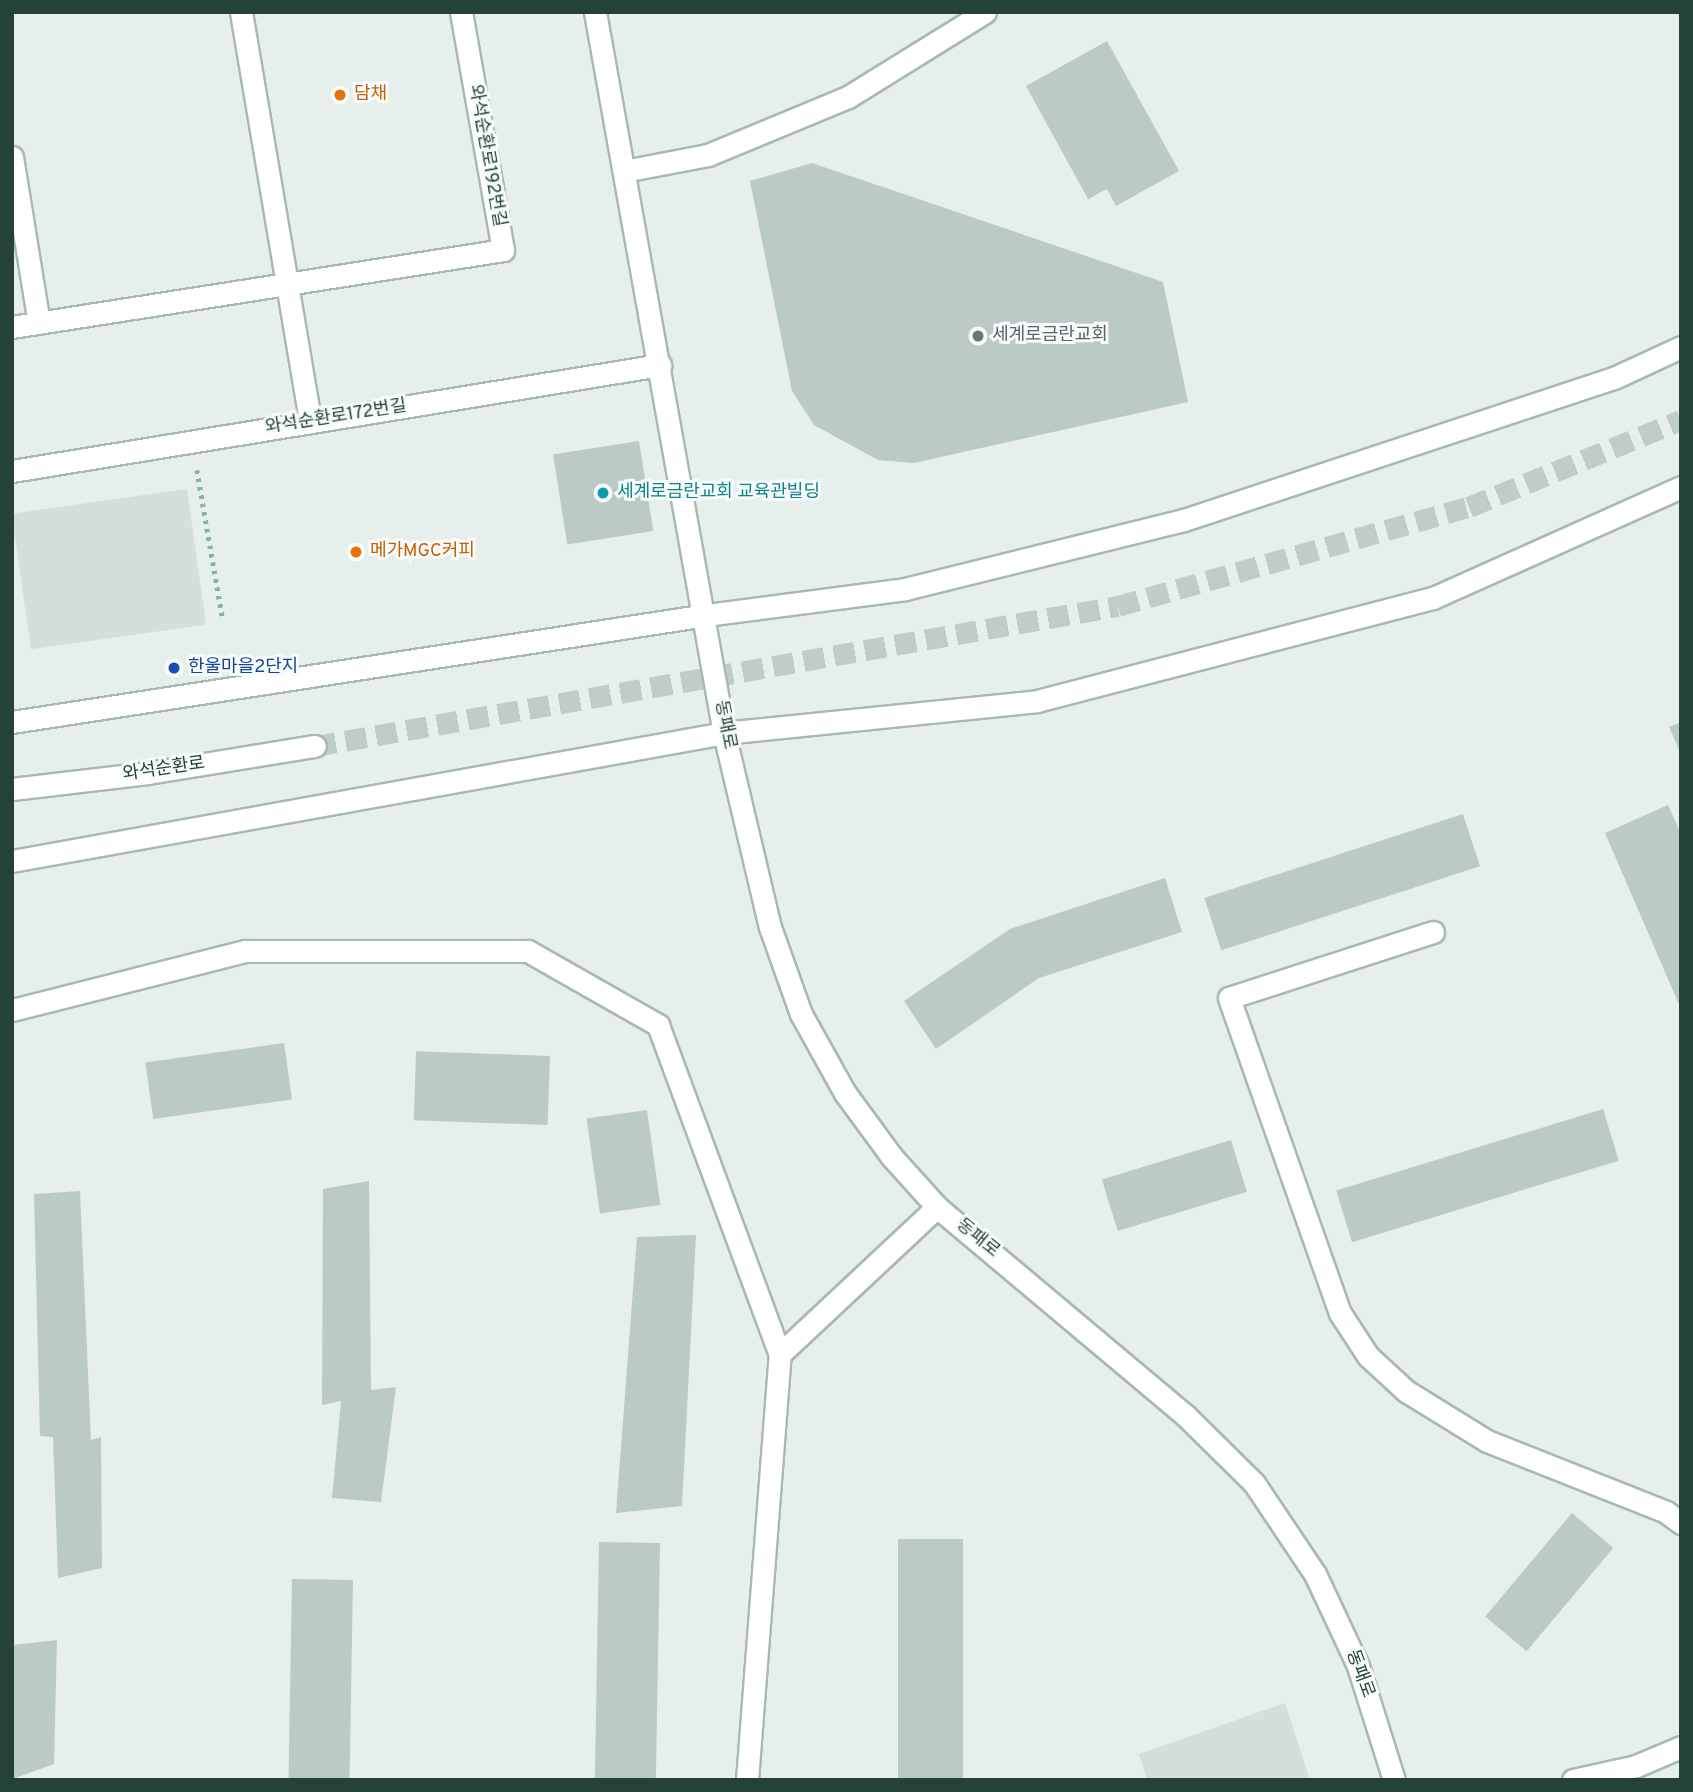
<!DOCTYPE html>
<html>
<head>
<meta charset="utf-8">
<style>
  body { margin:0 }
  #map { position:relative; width:1693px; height:1792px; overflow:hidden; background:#e6efeb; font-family:Overpass,"Noto Sans KR",sans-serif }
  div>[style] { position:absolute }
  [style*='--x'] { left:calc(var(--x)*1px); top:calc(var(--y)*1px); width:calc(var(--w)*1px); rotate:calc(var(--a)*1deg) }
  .built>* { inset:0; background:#d4dfda; transform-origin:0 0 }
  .building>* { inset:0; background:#bbcac4; transform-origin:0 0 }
  .minor-tunnel>* { height:21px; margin-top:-10.5px; transform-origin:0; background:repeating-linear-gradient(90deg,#bfccc8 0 21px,transparent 0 31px) }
  .path>* { height:4.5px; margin-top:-2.25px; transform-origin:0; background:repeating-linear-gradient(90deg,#86b3a5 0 3.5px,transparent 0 8.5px) }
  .roads { filter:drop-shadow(2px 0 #a8b8b2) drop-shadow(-2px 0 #a8b8b2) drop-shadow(0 2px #a8b8b2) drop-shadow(0 -2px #a8b8b2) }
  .minor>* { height:21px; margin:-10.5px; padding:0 10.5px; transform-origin:10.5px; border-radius:10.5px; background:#fff }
  .dots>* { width:19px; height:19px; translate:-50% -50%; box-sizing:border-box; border:4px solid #f7fbf9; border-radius:50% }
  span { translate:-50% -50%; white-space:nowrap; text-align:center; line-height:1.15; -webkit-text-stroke:6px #f7fbf9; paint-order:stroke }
  .food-label { font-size:18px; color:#c56008 }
  .left { translate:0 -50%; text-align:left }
  .street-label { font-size:18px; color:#24423a }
  .worship-label { font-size:18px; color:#5b616d }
  .culture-label { font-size:18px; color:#0d838f }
  .transit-label { font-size:18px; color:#164399 }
  .frame { position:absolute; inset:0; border:14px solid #24423a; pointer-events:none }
</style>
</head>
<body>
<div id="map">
  <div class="built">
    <i style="left:187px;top:489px;width:137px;height:177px;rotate:82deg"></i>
    <i style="clip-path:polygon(1285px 1703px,1310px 1780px,1147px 1780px,1139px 1754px)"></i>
  </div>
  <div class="building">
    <i style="clip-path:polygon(1107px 41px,1179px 171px,1116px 206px,1107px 189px,1088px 199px,1026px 86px)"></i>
    <i style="clip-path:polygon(812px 163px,1163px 282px,1188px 402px,914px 463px,878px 460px,814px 425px,792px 391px,750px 181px)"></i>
    <i style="left:639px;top:441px;width:91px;height:87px;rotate:81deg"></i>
    <i style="clip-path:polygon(1681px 722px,1681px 754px,1669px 727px)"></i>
    <i style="clip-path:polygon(1668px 805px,1681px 834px,1681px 1009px,1605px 833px)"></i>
    <i style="left:1463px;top:814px;width:55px;height:272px;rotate:72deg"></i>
    <i style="clip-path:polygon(1165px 878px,1182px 932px,1039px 978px,936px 1049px,904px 1001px,1010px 929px)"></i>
    <i style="left:284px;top:1043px;width:57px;height:140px;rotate:82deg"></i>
    <i style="left:550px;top:1056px;width:69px;height:134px;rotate:92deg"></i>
    <i style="left:1603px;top:1109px;width:54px;height:279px;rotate:73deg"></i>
    <i style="left:647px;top:1110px;width:96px;height:61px;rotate:82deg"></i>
    <i style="left:1231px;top:1140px;width:54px;height:135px;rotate:73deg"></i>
    <i style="clip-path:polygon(369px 1181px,371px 1390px,396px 1387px,381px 1502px,332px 1498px,341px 1401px,322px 1405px,323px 1189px)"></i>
    <i style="clip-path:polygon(80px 1191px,91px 1440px,101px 1437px,102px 1568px,58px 1578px,53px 1437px,40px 1436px,34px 1194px)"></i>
    <i style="clip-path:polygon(696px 1235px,682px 1506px,616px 1513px,637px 1237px)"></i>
    <i style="left:1572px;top:1513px;width:54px;height:135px;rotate:40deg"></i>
    <i style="left:898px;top:1539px;width:65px;height:241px"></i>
    <i style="left:660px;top:1543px;width:237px;height:61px;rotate:91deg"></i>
    <i style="left:353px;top:1580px;width:200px;height:61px;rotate:91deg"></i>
    <i style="clip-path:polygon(57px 1640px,54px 1764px,12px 1779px,12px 1645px)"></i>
  </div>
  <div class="minor-tunnel">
    <i style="--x:315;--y:746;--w:815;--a:-9.89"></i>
    <i style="--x:1118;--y:606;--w:365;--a:-15.8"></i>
    <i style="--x:1469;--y:507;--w:229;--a:-22.3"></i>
  </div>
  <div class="path">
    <i style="--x:197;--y:470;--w:152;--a:80.2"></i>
  </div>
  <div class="roads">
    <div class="minor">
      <i style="--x:241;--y:12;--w:416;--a:80.4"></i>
      <i style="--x:595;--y:12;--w:732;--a:79.86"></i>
      <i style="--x:724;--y:733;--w:199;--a:76.7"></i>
      <i style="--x:770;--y:927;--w:92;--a:70.4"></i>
      <i style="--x:801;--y:1014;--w:90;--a:60.9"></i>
      <i style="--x:845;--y:1093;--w:79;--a:53.7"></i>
      <i style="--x:892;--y:1157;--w:67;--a:48"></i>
      <i style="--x:937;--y:1207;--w:324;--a:40"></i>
      <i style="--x:1185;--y:1415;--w:97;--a:44.6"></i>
      <i style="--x:1254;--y:1483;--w:110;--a:56.2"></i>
      <i style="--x:1315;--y:1574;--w:102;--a:64.9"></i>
      <i style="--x:1358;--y:1666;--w:120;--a:72.5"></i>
      <i style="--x:12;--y:157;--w:168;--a:80.8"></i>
      <i style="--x:624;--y:171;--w:86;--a:-10.8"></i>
      <i style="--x:708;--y:155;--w:152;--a:-22.5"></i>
      <i style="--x:848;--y:97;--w:161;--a:-31.8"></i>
      <i style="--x:12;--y:327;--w:497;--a:-8.9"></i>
      <i style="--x:503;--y:250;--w:242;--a:-100"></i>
      <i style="--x:12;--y:471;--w:657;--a:-9.29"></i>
      <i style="--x:12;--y:722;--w:702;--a:-8.76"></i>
      <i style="--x:706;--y:615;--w:201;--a:-7.4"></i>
      <i style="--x:905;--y:589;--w:287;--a:-13.9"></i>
      <i style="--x:1184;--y:520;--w:453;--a:-18.3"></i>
      <i style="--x:1614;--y:378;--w:74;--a:-24.8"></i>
      <i style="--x:12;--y:789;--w:137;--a:-6.7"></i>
      <i style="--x:148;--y:773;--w:169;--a:-9.2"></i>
      <i style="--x:12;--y:861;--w:723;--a:-10.19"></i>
      <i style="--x:724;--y:733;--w:315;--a:-5.8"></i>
      <i style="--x:1037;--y:701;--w:409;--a:-14.6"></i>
      <i style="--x:1433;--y:598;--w:272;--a:-24.1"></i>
      <i style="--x:1433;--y:932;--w:214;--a:162.1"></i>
      <i style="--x:1229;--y:998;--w:334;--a:70.6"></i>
      <i style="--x:1340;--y:1313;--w:51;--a:56.9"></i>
      <i style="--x:1368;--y:1356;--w:52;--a:42.6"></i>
      <i style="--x:1406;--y:1391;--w:95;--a:31.7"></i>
      <i style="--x:1487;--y:1441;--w:193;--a:21.6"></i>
      <i style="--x:1666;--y:1512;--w:19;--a:36"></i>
      <i style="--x:12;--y:1010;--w:240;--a:-14.2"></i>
      <i style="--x:245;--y:951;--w:283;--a:0"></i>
      <i style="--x:528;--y:951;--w:150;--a:29.6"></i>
      <i style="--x:658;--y:1025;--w:351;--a:69.7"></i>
      <i style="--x:747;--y:1780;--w:427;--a:-85.6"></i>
      <i style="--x:780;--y:1354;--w:215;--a:-43.1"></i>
      <i style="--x:1573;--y:1780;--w:65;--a:-12.5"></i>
      <i style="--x:1636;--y:1766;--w:49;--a:-22.9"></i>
    </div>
  </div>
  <div class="dots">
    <i style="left:340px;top:95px;background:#e8710a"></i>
    <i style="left:978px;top:336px;background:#6b7280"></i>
    <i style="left:603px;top:493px;background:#0f9aa8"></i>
    <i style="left:356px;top:552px;background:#e8710a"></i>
    <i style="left:174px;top:668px;background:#1a4fb4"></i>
  </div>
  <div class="food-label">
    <span class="left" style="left:354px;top:95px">담채</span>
    <span class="left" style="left:370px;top:552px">메가MGC커피</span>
  </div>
  <div class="street-label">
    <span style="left:486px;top:156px;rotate:80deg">와석순환로192번길</span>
    <span style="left:336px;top:418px;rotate:-9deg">와석순환로172번길</span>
    <span style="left:724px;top:725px;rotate:79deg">동패로</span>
    <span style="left:164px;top:770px;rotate:-8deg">와석순환로</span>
    <span style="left:977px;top:1239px;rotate:39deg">동패로</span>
    <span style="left:1359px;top:1674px;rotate:70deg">동패로</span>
  </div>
  <div class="worship-label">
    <span class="left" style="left:992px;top:336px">세계로금란교회</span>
  </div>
  <div class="culture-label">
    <span class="left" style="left:617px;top:493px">세계로금란교회 교육관빌딩</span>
  </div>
  <div class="transit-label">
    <span class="left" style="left:188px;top:668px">한울마을2단지</span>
  </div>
  <div class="frame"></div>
</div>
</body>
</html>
